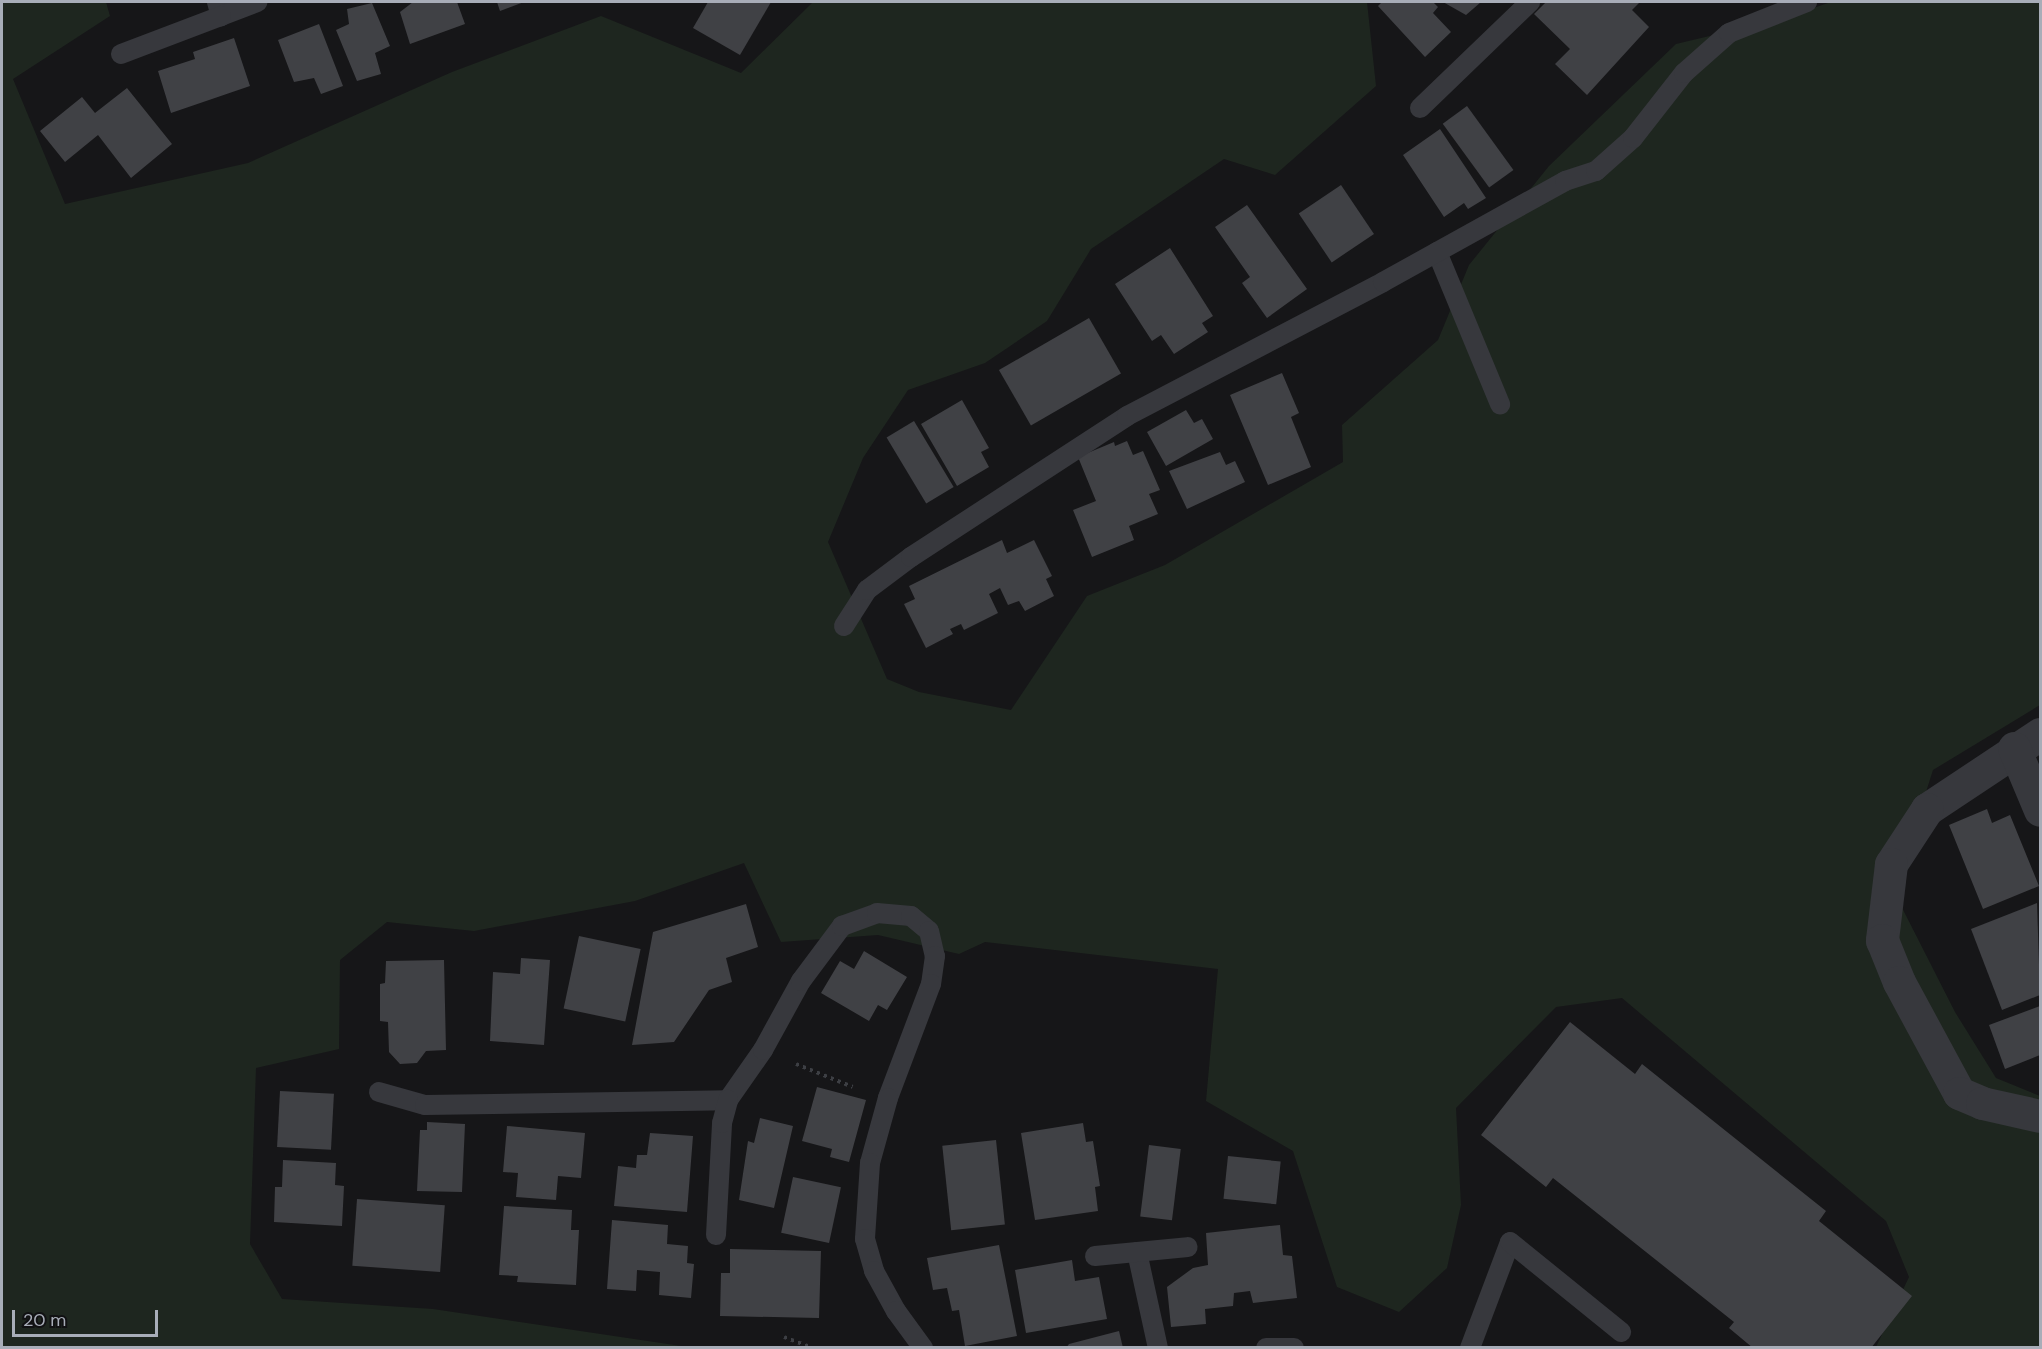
<!DOCTYPE html>
<html>
<head>
<meta charset="utf-8">
<style>
  body { margin:0 }
  #map { position:relative; width:2042px; height:1349px; overflow:hidden; background:#161618; font-family:"DM Sans",sans-serif }
  div>[style] { position:absolute }
  [style*='--x'] { left:calc(var(--x)*1px); top:calc(var(--y)*1px); width:calc(var(--w)*1px); rotate:calc(var(--a)*1deg) }
  .green>* { inset:0; background:#1e261f }
  .building>* { inset:0; background:#404145; transform-origin:0 0 }
  .path>* { height:4px; margin-top:-2px; transform-origin:0; background:repeating-linear-gradient(90deg,#3d3f44 0 3px,transparent 0 7.5px) }
  .lane>* { height:20px; margin:-10px; padding:0 10px; transform-origin:10px; border-radius:10px; background:#37383d }
  .street>* { height:33px; margin:-16.5px; padding:0 16.5px; transform-origin:16.5px; border-radius:16.5px; background:#37383d }
  span { translate:-50% -50%; white-space:nowrap; text-align:center; line-height:1.15; -webkit-text-stroke:4.5px #111113; paint-order:stroke }
  .frame { position:absolute; inset:0; border:3px solid #a8adb8; pointer-events:none }
  .scale { position:absolute; left:12px; top:1310px; width:146px; height:27px; box-sizing:border-box; border:3px solid #a8adb8; border-top:0; padding-left:8px; font-size:18px; line-height:21px; white-space:nowrap; color:#a8adb8; -webkit-text-stroke:4px #111113; paint-order:stroke }
</style>
</head>
<body>
<div id="map">
  <div class="green">
    <i style="clip-path:polygon(2px 2px,106px 2px,110px 16px,13px 79px,65px 204px,248px 163px,452px 72px,601px 16px,741px 73px,813px 2px,1367px 2px,1376px 86px,1275px 175px,1224px 159px,1091px 249px,1047px 321px,985px 363px,908px 390px,863px 458px,828px 542px,887px 679px,919px 692px,1011px 710px,1087px 596px,1165px 565px,1343px 462px,1342px 425px,1438px 340px,1469px 265px,1549px 166px,1676px 44px,1781px 19px,1831px 2px,2040px 2px,2040px 705px,1933px 770px,1894px 892px,1955px 1012px,1996px 1078px,2040px 1096px,2040px 1347px,1876px 1347px,1909px 1277px,1886px 1221px,1622px 998px,1556px 1007px,1456px 1108px,1461px 1205px,1447px 1268px,1399px 1312px,1337px 1287px,1293px 1151px,1206px 1101px,1218px 969px,985px 942px,959px 954px,878px 935px,781px 942px,744px 863px,635px 901px,474px 931px,387px 922px,340px 960px,339px 1049px,256px 1068px,250px 1244px,282px 1299px,433px 1309px,688px 1347px,2px 1348px)"></i>
  </div>
  <div class="building">
    <i style="clip-path:polygon(413px 2px,457px 2px,465px 24px,410px 44px,400px 12px)"></i>
    <i style="clip-path:polygon(497px 2px,524px 2px,500px 11px)"></i>
    <i style="clip-path:polygon(708px 2px,771px 2px,740px 55px,693px 28px)"></i>
    <i style="clip-path:polygon(1382px 2px,1433px 2px,1438px 7px,1433px 13px,1451px 32px,1425px 57px,1378px 6px)"></i>
    <i style="clip-path:polygon(1443px 2px,1481px 2px,1466px 15px)"></i>
    <i style="clip-path:polygon(1546px 2px,1640px 2px,1632px 10px,1649px 27px,1587px 95px,1555px 64px,1570px 49px,1534px 14px)"></i>
    <i style="clip-path:polygon(372px 3px,390px 46px,375px 53px,381px 74px,357px 81px,336px 30px,349px 24px,347px 9px)"></i>
    <i style="clip-path:polygon(319px 24px,343px 86px,321px 94px,314px 78px,294px 82px,278px 40px)"></i>
    <i style="clip-path:polygon(234px 38px,250px 86px,171px 113px,158px 71px,195px 59px,193px 52px)"></i>
    <i style="clip-path:polygon(127px 88px,172px 144px,131px 178px,98px 135px,65px 162px,40px 131px,82px 97px,95px 113px)"></i>
    <i style="left:1467px;top:106px;width:79px;height:30px;rotate:54deg"></i>
    <i style="clip-path:polygon(1440px 129px,1486px 198px,1468px 209px,1464px 203px,1444px 217px,1403px 155px)"></i>
    <i style="left:1341px;top:185px;width:59px;height:51px;rotate:56deg"></i>
    <i style="clip-path:polygon(1247px 205px,1307px 289px,1267px 318px,1242px 283px,1250px 277px,1215px 227px)"></i>
    <i style="clip-path:polygon(1170px 248px,1213px 316px,1202px 323px,1208px 332px,1174px 354px,1161px 335px,1152px 341px,1115px 284px)"></i>
    <i style="left:1089px;top:318px;width:64px;height:104px;rotate:60deg"></i>
    <i style="clip-path:polygon(1282px 373px,1299px 413px,1291px 417px,1311px 467px,1268px 485px,1230px 395px)"></i>
    <i style="clip-path:polygon(962px 400px,989px 448px,981px 452px,989px 467px,957px 486px,921px 424px)"></i>
    <i style="clip-path:polygon(1186px 410px,1194px 423px,1202px 419px,1213px 439px,1166px 466px,1147px 432px)"></i>
    <i style="left:914px;top:421px;width:77px;height:32px;rotate:59deg"></i>
    <i style="clip-path:polygon(1127px 441px,1133px 455px,1143px 451px,1160px 490px,1149px 494px,1158px 514px,1129px 526px,1134px 540px,1092px 557px,1073px 510px,1096px 501px,1078px 457px,1114px 442px,1115px 446px)"></i>
    <i style="clip-path:polygon(1220px 452px,1226px 465px,1235px 461px,1245px 482px,1187px 509px,1169px 471px)"></i>
    <i style="clip-path:polygon(1002px 540px,1007px 553px,1034px 540px,1052px 576px,1046px 579px,1054px 596px,1025px 611px,1019px 601px,1008px 605px,1000px 588px,989px 594px,998px 613px,964px 630px,961px 624px,950px 629px,953px 634px,926px 648px,904px 604px,915px 599px,909px 586px)"></i>
    <i style="clip-path:polygon(1987px 809px,1992px 823px,2010px 815px,2039px 886px,1983px 909px,1949px 825px)"></i>
    <i style="clip-path:polygon(2037px 903px,2040px 995px,2002px 1010px,1971px 929px)"></i>
    <i style="clip-path:polygon(746px 904px,758px 947px,726px 958px,732px 982px,709px 990px,674px 1042px,632px 1045px,653px 932px)"></i>
    <i style="left:579px;top:936px;width:63px;height:74px;rotate:12deg"></i>
    <i style="clip-path:polygon(864px 951px,907px 977px,887px 1010px,878px 1005px,869px 1021px,821px 993px,840px 961px,854px 969px)"></i>
    <i style="clip-path:polygon(521px 958px,550px 960px,544px 1045px,490px 1041px,493px 972px,520px 974px)"></i>
    <i style="clip-path:polygon(444px 960px,446px 1050px,426px 1051px,417px 1063px,400px 1064px,389px 1052px,388px 1022px,380px 1021px,380px 984px,385px 983px,386px 961px)"></i>
    <i style="clip-path:polygon(2040px 1006px,2040px 1055px,2005px 1069px,1989px 1025px)"></i>
    <i style="clip-path:polygon(1570px 1022px,1635px 1074px,1642px 1064px,1826px 1211px,1819px 1221px,1912px 1296px,1871px 1348px,1753px 1348px,1729px 1328px,1734px 1322px,1553px 1178px,1546px 1187px,1481px 1135px)"></i>
    <i style="clip-path:polygon(817px 1087px,866px 1100px,849px 1162px,830px 1157px,832px 1149px,802px 1141px)"></i>
    <i style="left:280px;top:1091px;width:54px;height:56px;rotate:3deg"></i>
    <i style="clip-path:polygon(760px 1118px,793px 1126px,774px 1208px,739px 1200px,748px 1141px,754px 1143px)"></i>
    <i style="clip-path:polygon(427px 1122px,465px 1124px,462px 1192px,417px 1191px,420px 1130px,427px 1130px)"></i>
    <i style="clip-path:polygon(1083px 1123px,1086px 1142px,1093px 1141px,1100px 1186px,1095px 1187px,1098px 1211px,1035px 1220px,1021px 1133px)"></i>
    <i style="clip-path:polygon(507px 1126px,585px 1133px,581px 1178px,558px 1176px,556px 1200px,516px 1197px,518px 1173px,503px 1172px)"></i>
    <i style="clip-path:polygon(650px 1133px,693px 1136px,687px 1212px,614px 1206px,618px 1166px,636px 1168px,637px 1155px,647px 1155px)"></i>
    <i style="left:996px;top:1140px;width:85px;height:54px;rotate:84deg"></i>
    <i style="left:1149px;top:1145px;width:32px;height:72px;rotate:7deg"></i>
    <i style="left:1228px;top:1156px;width:53px;height:43px;rotate:6deg"></i>
    <i style="clip-path:polygon(283px 1160px,336px 1163px,335px 1185px,344px 1186px,342px 1226px,274px 1222px,275px 1187px,282px 1187px)"></i>
    <i style="left:793px;top:1177px;width:49px;height:57px;rotate:12deg"></i>
    <i style="left:357px;top:1199px;width:88px;height:67px;rotate:4deg"></i>
    <i style="clip-path:polygon(504px 1206px,572px 1210px,571px 1230px,579px 1230px,576px 1285px,517px 1282px,518px 1276px,499px 1275px)"></i>
    <i style="clip-path:polygon(612px 1220px,668px 1225px,667px 1244px,688px 1246px,687px 1263px,694px 1264px,691px 1298px,659px 1295px,660px 1272px,637px 1270px,636px 1291px,607px 1289px)"></i>
    <i style="clip-path:polygon(1280px 1225px,1283px 1255px,1292px 1256px,1297px 1298px,1253px 1303px,1250px 1291px,1234px 1293px,1233px 1306px,1205px 1309px,1206px 1324px,1171px 1327px,1167px 1287px,1193px 1268px,1208px 1265px,1206px 1233px)"></i>
    <i style="clip-path:polygon(999px 1245px,1017px 1336px,965px 1346px,959px 1310px,952px 1311px,947px 1288px,933px 1290px,927px 1258px)"></i>
    <i style="clip-path:polygon(730px 1249px,821px 1251px,819px 1318px,720px 1316px,721px 1273px,730px 1273px)"></i>
    <i style="clip-path:polygon(1072px 1260px,1075px 1281px,1099px 1277px,1107px 1319px,1026px 1333px,1015px 1270px)"></i>
    <i style="clip-path:polygon(1119px 1331px,1123px 1348px,1066px 1348px,1069px 1344px)"></i>
  </div>
  <div class="path">
    <i style="--x:796;--y:1064;--w:61;--a:22"></i>
    <i style="--x:784;--y:1337;--w:31;--a:21"></i>
  </div>
  <div class="lane">
    <i style="--x:217;--y:2;--w:15;--a:74"></i>
    <i style="--x:221;--y:16;--w:39;--a:-21"></i>
    <i style="--x:121;--y:54;--w:107;--a:-20.8"></i>
    <i style="--x:1420;--y:108;--w:153;--a:-43.9"></i>
    <i style="--x:1437;--y:252;--w:165;--a:67.5"></i>
    <i style="--x:844;--y:626;--w:43;--a:-57.4"></i>
    <i style="--x:867;--y:590;--w:55;--a:-36.9"></i>
    <i style="--x:911;--y:557;--w:258;--a:-33.1"></i>
    <i style="--x:1127;--y:416;--w:289;--a:-27.6"></i>
    <i style="--x:1383;--y:282;--w:208;--a:-29"></i>
    <i style="--x:1565;--y:181;--w:33;--a:-18"></i>
    <i style="--x:1596;--y:171;--w:50;--a:-41.7"></i>
    <i style="--x:1633;--y:138;--w:83;--a:-51.9"></i>
    <i style="--x:1684;--y:73;--w:60;--a:-41.6"></i>
    <i style="--x:1729;--y:33;--w:84;--a:-21.7"></i>
    <i style="--x:379;--y:1092;--w:48;--a:15.8"></i>
    <i style="--x:425;--y:1105;--w:303;--a:-0.9"></i>
    <i style="--x:728;--y:1100;--w:61;--a:-55"></i>
    <i style="--x:763;--y:1050;--w:79;--a:-61.2"></i>
    <i style="--x:801;--y:981;--w:69;--a:-53.3"></i>
    <i style="--x:842;--y:926;--w:37;--a:-20"></i>
    <i style="--x:877;--y:913;--w:34;--a:5"></i>
    <i style="--x:911;--y:916;--w:23;--a:40"></i>
    <i style="--x:929;--y:931;--w:26;--a:77"></i>
    <i style="--x:935;--y:956;--w:28;--a:98"></i>
    <i style="--x:931;--y:984;--w:122;--a:110.7"></i>
    <i style="--x:888;--y:1098;--w:67;--a:105.5"></i>
    <i style="--x:870;--y:1163;--w:76;--a:93.8"></i>
    <i style="--x:865;--y:1239;--w:33;--a:74"></i>
    <i style="--x:874;--y:1271;--w:46;--a:61.2"></i>
    <i style="--x:896;--y:1311;--w:46;--a:53.9"></i>
    <i style="--x:716;--y:1235;--w:112;--a:-86.9"></i>
    <i style="--x:722;--y:1123;--w:24;--a:-75"></i>
    <i style="--x:1137;--y:1252;--w:98;--a:77.7"></i>
    <i style="--x:1095;--y:1256;--w:93;--a:-5.5"></i>
    <i style="--x:1266;--y:1348;--w:28;--a:0"></i>
    <i style="--x:1470;--y:1348;--w:113;--a:-69.3"></i>
    <i style="--x:1510;--y:1242;--w:143;--a:39"></i>
  </div>
  <div class="street">
    <i style="--x:2040;--y:734;--w:136;--a:146.4"></i>
    <i style="--x:1927;--y:809;--w:66;--a:123.2"></i>
    <i style="--x:1891;--y:864;--w:77;--a:96.8"></i>
    <i style="--x:1882;--y:940;--w:45;--a:68"></i>
    <i style="--x:1899;--y:982;--w:126;--a:61.6"></i>
    <i style="--x:1959;--y:1093;--w:25;--a:23"></i>
    <i style="--x:1982;--y:1103;--w:59;--a:12.6"></i>
    <i style="--x:2014;--y:748;--w:67;--a:67.2"></i>
  </div>
  <div class="frame"></div>
  <div class="scale">20 m</div>
</div>
</body>
</html>
